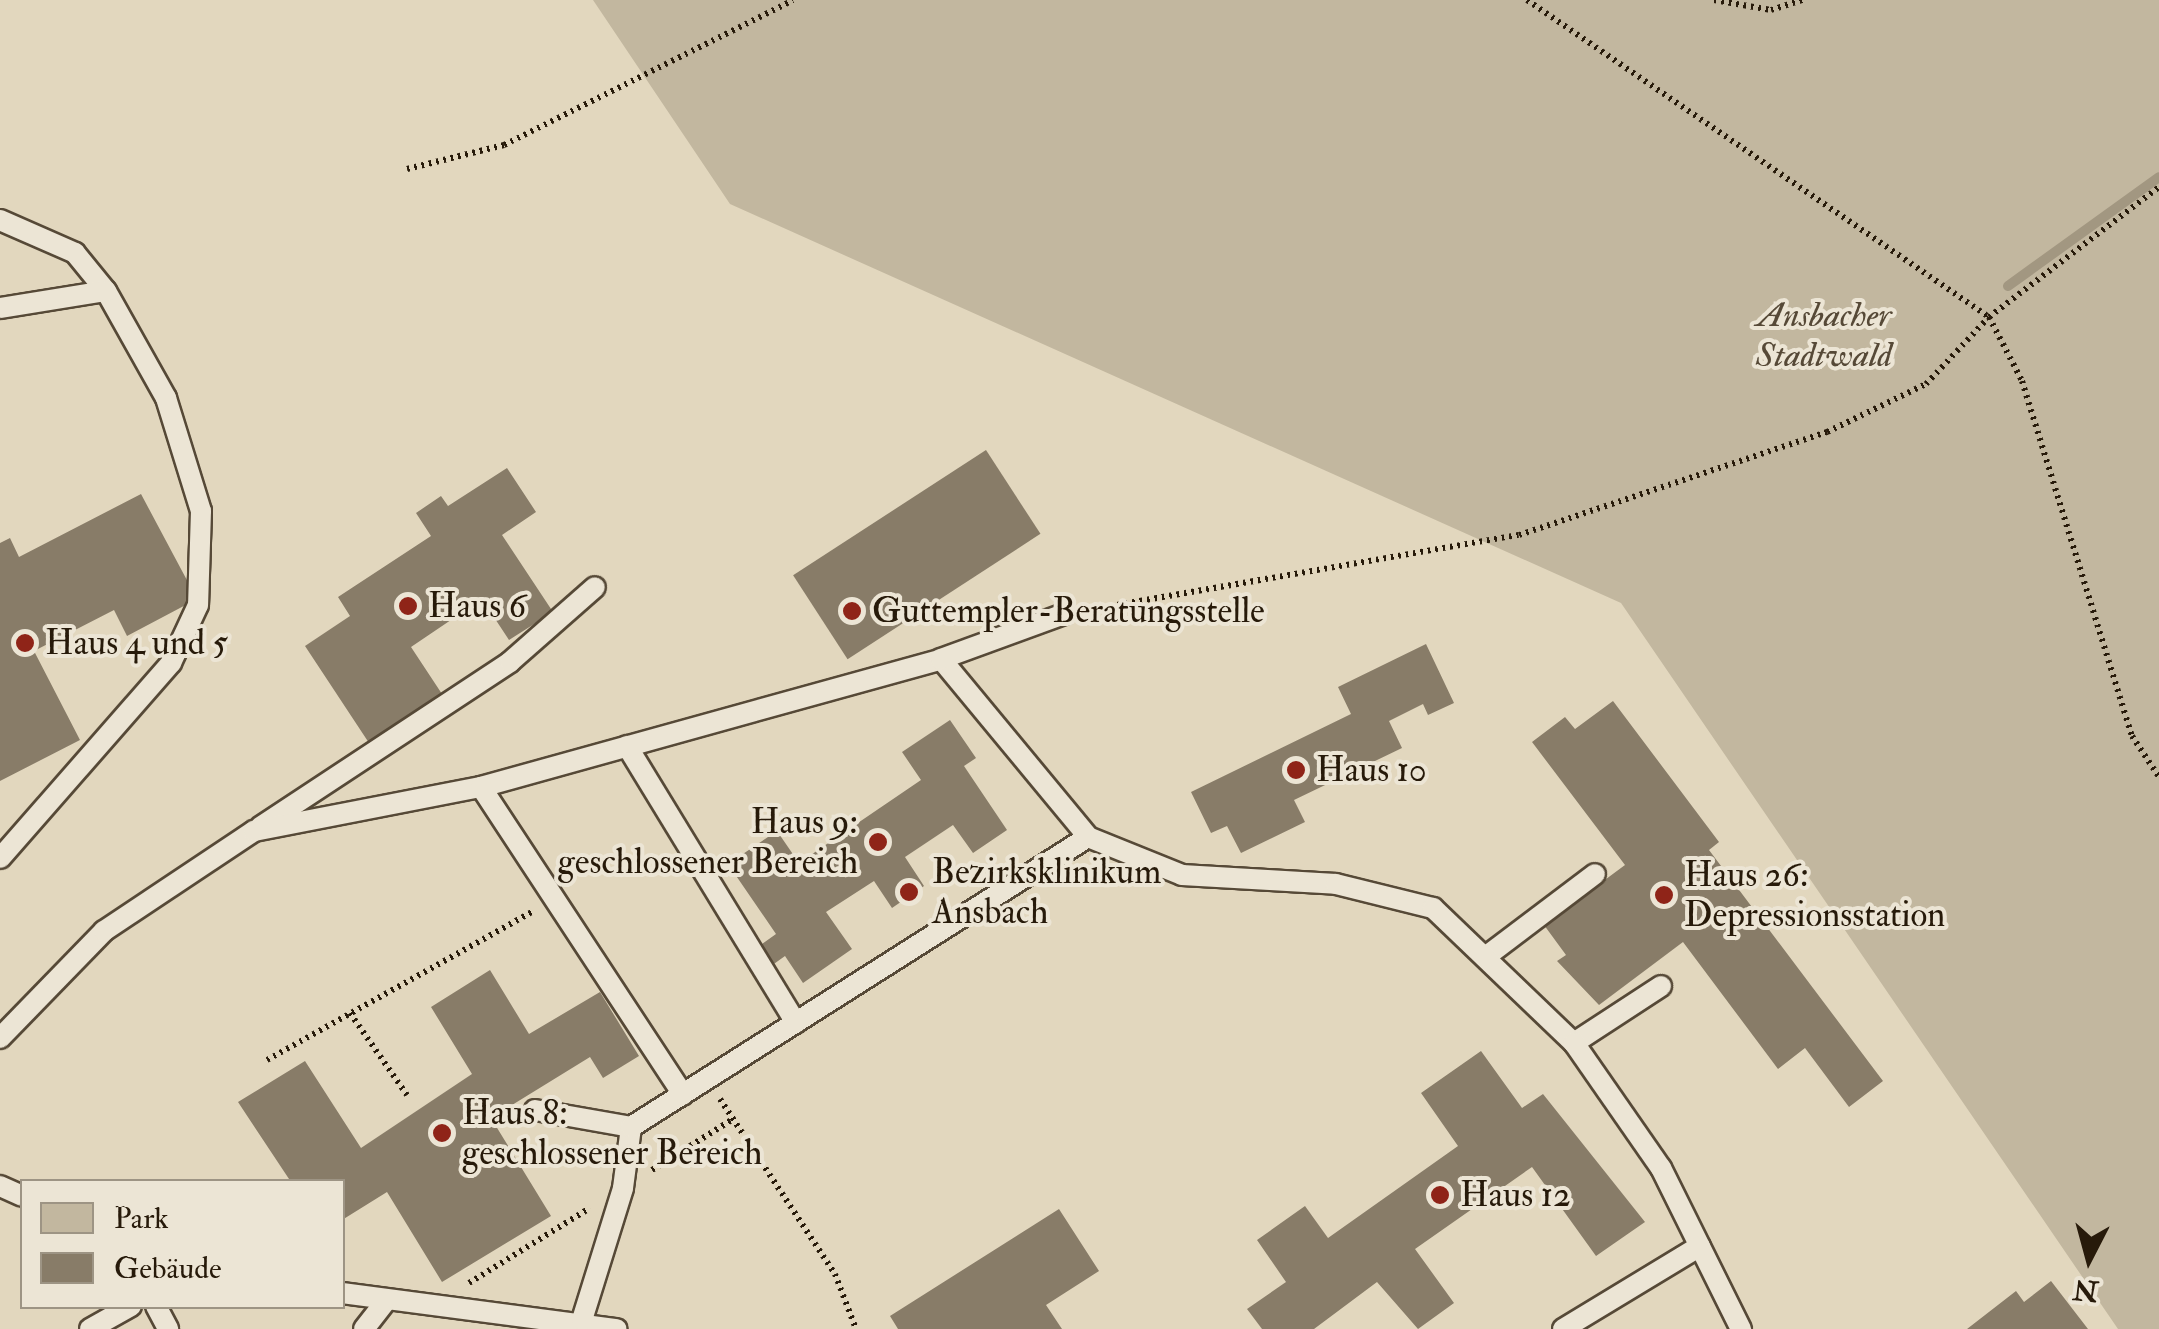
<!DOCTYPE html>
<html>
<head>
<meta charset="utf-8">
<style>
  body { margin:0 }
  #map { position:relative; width:2159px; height:1329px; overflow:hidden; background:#e2d7be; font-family:"IM FELL Double Pica",serif }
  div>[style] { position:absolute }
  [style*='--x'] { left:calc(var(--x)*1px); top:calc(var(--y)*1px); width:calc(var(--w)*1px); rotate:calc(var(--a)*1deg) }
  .green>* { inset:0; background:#c2b79f }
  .stream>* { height:10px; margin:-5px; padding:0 5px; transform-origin:5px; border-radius:5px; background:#a29781 }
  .building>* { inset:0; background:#887c68; transform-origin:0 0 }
  .path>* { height:6px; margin-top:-3px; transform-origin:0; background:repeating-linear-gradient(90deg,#271a0a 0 2.5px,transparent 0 7.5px) }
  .roads { filter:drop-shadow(2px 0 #564937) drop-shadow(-2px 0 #564937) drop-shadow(0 2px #564937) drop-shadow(0 -2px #564937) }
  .lane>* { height:20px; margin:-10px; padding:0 10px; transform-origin:10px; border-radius:10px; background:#ece5d5 }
  .dots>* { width:28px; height:28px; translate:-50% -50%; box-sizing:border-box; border:5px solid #ece5d5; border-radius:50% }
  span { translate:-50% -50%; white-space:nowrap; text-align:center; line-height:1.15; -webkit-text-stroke:8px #ece5d5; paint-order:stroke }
  .park-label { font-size:35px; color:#564937; font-style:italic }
  .poi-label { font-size:35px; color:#271a0a }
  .left { translate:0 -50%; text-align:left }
  .right { translate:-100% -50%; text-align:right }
  .legend { position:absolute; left:20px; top:1179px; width:325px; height:130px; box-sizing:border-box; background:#ece5d5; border:2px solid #9d9484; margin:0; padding:12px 18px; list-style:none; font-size:30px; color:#271a0a }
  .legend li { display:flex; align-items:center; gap:20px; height:50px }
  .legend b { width:50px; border:2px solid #9d9484 }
  .north { position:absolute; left:2039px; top:1209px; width:100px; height:100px; -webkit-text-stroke:8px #ece5d5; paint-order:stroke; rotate:186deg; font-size:28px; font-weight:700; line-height:40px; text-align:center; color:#271a0a }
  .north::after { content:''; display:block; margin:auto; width:35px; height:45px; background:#271a0a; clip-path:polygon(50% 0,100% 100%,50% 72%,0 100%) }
</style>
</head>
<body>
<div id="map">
  <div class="green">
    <i style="clip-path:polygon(593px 0,2159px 0,2159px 1329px,2118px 1329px,1621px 603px,730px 204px)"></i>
  </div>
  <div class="stream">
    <i style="--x:2008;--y:286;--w:186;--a:-35.8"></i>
  </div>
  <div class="building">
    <i style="left:986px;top:450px;width:100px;height:230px;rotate:57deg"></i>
    <i style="clip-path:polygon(507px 468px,536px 512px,502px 535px,553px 612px,509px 640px,482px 599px,411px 647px,442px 694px,369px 743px,305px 646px,350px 616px,338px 597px,431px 536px,416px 513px,441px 496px,448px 506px)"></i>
    <i style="clip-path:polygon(141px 494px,197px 599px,127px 636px,114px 610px,34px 651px,80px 740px,0 781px,0 543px,10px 538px,19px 557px)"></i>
    <i style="clip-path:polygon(1426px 644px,1454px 703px,1428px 715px,1423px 704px,1389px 721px,1402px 748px,1294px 800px,1305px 822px,1241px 853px,1227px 826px,1211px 833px,1191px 792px,1351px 714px,1338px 687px)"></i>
    <i style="clip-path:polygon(1613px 701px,1719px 842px,1709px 850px,1883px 1081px,1849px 1107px,1805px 1048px,1778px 1069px,1683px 942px,1599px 1005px,1557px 961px,1566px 955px,1544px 925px,1625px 865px,1532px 742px,1565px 717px,1575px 729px)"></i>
    <i style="clip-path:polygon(950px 720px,976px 758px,964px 766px,1007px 830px,973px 853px,953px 825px,905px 857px,924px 886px,892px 908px,874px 881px,826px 912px,852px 949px,803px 983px,785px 956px,771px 966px,758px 947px,776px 934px,728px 864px,777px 831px,799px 863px,921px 780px,902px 752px)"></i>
    <i style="clip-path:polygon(490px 970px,529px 1034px,600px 992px,639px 1056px,603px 1078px,590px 1057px,491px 1118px,551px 1216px,442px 1282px,387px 1192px,342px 1220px,342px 1182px,291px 1182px,238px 1102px,305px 1061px,361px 1148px,472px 1074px,431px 1007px)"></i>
    <i style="clip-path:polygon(1481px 1051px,1522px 1108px,1543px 1094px,1645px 1222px,1596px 1256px,1532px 1167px,1415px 1249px,1454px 1303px,1418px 1329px,1377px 1282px,1314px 1329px,1262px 1329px,1247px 1309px,1286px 1282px,1257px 1240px,1305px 1206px,1328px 1238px,1458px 1146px,1421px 1093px)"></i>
    <i style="clip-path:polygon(1059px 1209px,1099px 1271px,1046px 1305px,1062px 1329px,898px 1329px,890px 1316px)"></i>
    <i style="clip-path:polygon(2051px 1281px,2088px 1329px,1967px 1329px,2016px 1291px,2024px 1302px)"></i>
  </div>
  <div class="path">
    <i style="--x:1527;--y:0;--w:560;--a:34.46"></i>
    <i style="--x:1989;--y:317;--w:72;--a:62.7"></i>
    <i style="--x:2022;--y:381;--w:372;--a:72.8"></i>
    <i style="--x:2132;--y:736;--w:49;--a:56.6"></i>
    <i style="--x:1714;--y:0;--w:58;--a:10"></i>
    <i style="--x:1771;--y:10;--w:33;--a:-18"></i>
    <i style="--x:407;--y:169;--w:100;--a:-13.9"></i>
    <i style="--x:504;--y:145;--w:323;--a:-26.6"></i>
    <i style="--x:1088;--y:610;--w:437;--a:-9.9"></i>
    <i style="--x:1519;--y:535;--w:325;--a:-18.5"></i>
    <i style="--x:1827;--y:432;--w:110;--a:-25.9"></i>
    <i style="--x:1926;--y:384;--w:92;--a:-46.8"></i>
    <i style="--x:1989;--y:317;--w:214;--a:-37.4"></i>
    <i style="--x:350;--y:1013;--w:100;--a:55.2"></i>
    <i style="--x:267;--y:1060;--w:304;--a:-29.2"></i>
    <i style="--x:720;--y:1099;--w:209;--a:56.7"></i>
    <i style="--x:835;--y:1274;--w:59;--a:69.1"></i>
    <i style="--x:652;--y:1170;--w:96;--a:-32.2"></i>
    <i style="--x:469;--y:1283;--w:142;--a:-31.8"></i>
  </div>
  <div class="roads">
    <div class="lane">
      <i style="--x:0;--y:220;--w:82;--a:23.7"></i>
      <i style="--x:75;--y:253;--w:49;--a:50.8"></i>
      <i style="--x:106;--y:291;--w:123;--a:60.7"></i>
      <i style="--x:166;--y:398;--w:118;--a:72.8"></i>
      <i style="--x:201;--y:511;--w:94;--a:91.8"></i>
      <i style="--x:198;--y:605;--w:64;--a:115"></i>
      <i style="--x:171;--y:663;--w:259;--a:131.2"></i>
      <i style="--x:0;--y:308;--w:107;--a:-9.1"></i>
      <i style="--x:941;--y:659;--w:231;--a:50.4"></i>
      <i style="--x:627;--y:746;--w:324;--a:58.6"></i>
      <i style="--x:481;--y:787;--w:477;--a:-15.5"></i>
      <i style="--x:941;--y:659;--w:131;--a:-20.1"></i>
      <i style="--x:260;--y:827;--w:300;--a:-33.4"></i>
      <i style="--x:510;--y:662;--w:113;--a:-41.4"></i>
      <i style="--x:1488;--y:955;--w:134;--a:-37.1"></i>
      <i style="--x:0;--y:1038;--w:149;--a:-45.8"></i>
      <i style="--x:104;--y:931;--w:180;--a:-33.7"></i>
      <i style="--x:254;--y:831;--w:231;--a:-11"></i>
      <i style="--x:481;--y:787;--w:368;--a:56.7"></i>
      <i style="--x:1574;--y:1043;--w:104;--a:-33.2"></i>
      <i style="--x:535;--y:1110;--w:97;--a:10"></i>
      <i style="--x:0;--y:1186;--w:24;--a:24"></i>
      <i style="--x:342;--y:1293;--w:277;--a:7.5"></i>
      <i style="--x:156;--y:1306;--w:26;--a:62"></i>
      <i style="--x:582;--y:1320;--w:138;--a:-72.7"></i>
      <i style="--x:623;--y:1188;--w:62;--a:-82.5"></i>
      <i style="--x:631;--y:1127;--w:541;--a:-32.4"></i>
      <i style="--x:1088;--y:837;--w:101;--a:22"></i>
      <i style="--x:1182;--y:875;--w:154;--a:3.3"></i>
      <i style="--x:1336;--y:884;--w:100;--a:13.9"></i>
      <i style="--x:1433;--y:908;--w:195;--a:43.8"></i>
      <i style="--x:1574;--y:1043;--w:152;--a:55.2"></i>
      <i style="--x:1661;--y:1168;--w:180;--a:63.6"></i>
      <i style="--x:90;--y:1329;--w:47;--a:-29.3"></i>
      <i style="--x:364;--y:1329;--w:37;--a:-52"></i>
      <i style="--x:1563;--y:1329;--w:160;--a:-31.2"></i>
    </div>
  </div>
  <div class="dots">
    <i style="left:408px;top:606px;background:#8f2418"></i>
    <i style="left:852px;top:611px;background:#8f2418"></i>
    <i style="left:25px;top:643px;background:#8f2418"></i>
    <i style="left:1296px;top:770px;background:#8f2418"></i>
    <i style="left:878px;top:842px;background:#8f2418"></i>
    <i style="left:909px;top:892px;background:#8f2418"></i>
    <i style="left:1664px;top:895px;background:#8f2418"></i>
    <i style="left:442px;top:1133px;background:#8f2418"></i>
    <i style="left:1440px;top:1195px;background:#8f2418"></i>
  </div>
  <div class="park-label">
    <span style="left:1824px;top:335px">Ansbacher<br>Stadtwald</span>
  </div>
  <div class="poi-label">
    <span class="left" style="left:428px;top:606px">Haus 6</span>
    <span class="left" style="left:872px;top:611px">Guttempler-Beratungsstelle</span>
    <span class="left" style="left:45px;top:643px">Haus 4 und 5</span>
    <span class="left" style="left:1316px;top:770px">Haus 10</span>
    <span class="right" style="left:858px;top:842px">Haus 9:<br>geschlossener Bereich</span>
    <span class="left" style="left:932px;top:892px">Bezirksklinikum<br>Ansbach</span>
    <span class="left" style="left:1684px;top:895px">Haus 26:<br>Depressionsstation</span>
    <span class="left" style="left:462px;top:1133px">Haus 8:<br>geschlossener Bereich</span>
    <span class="left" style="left:1460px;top:1195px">Haus 12</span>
  </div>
  <ul class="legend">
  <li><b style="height:28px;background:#c2b79f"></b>Park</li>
  <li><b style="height:28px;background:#887c68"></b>Gebäude</li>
  </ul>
  <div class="north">N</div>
</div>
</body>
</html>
